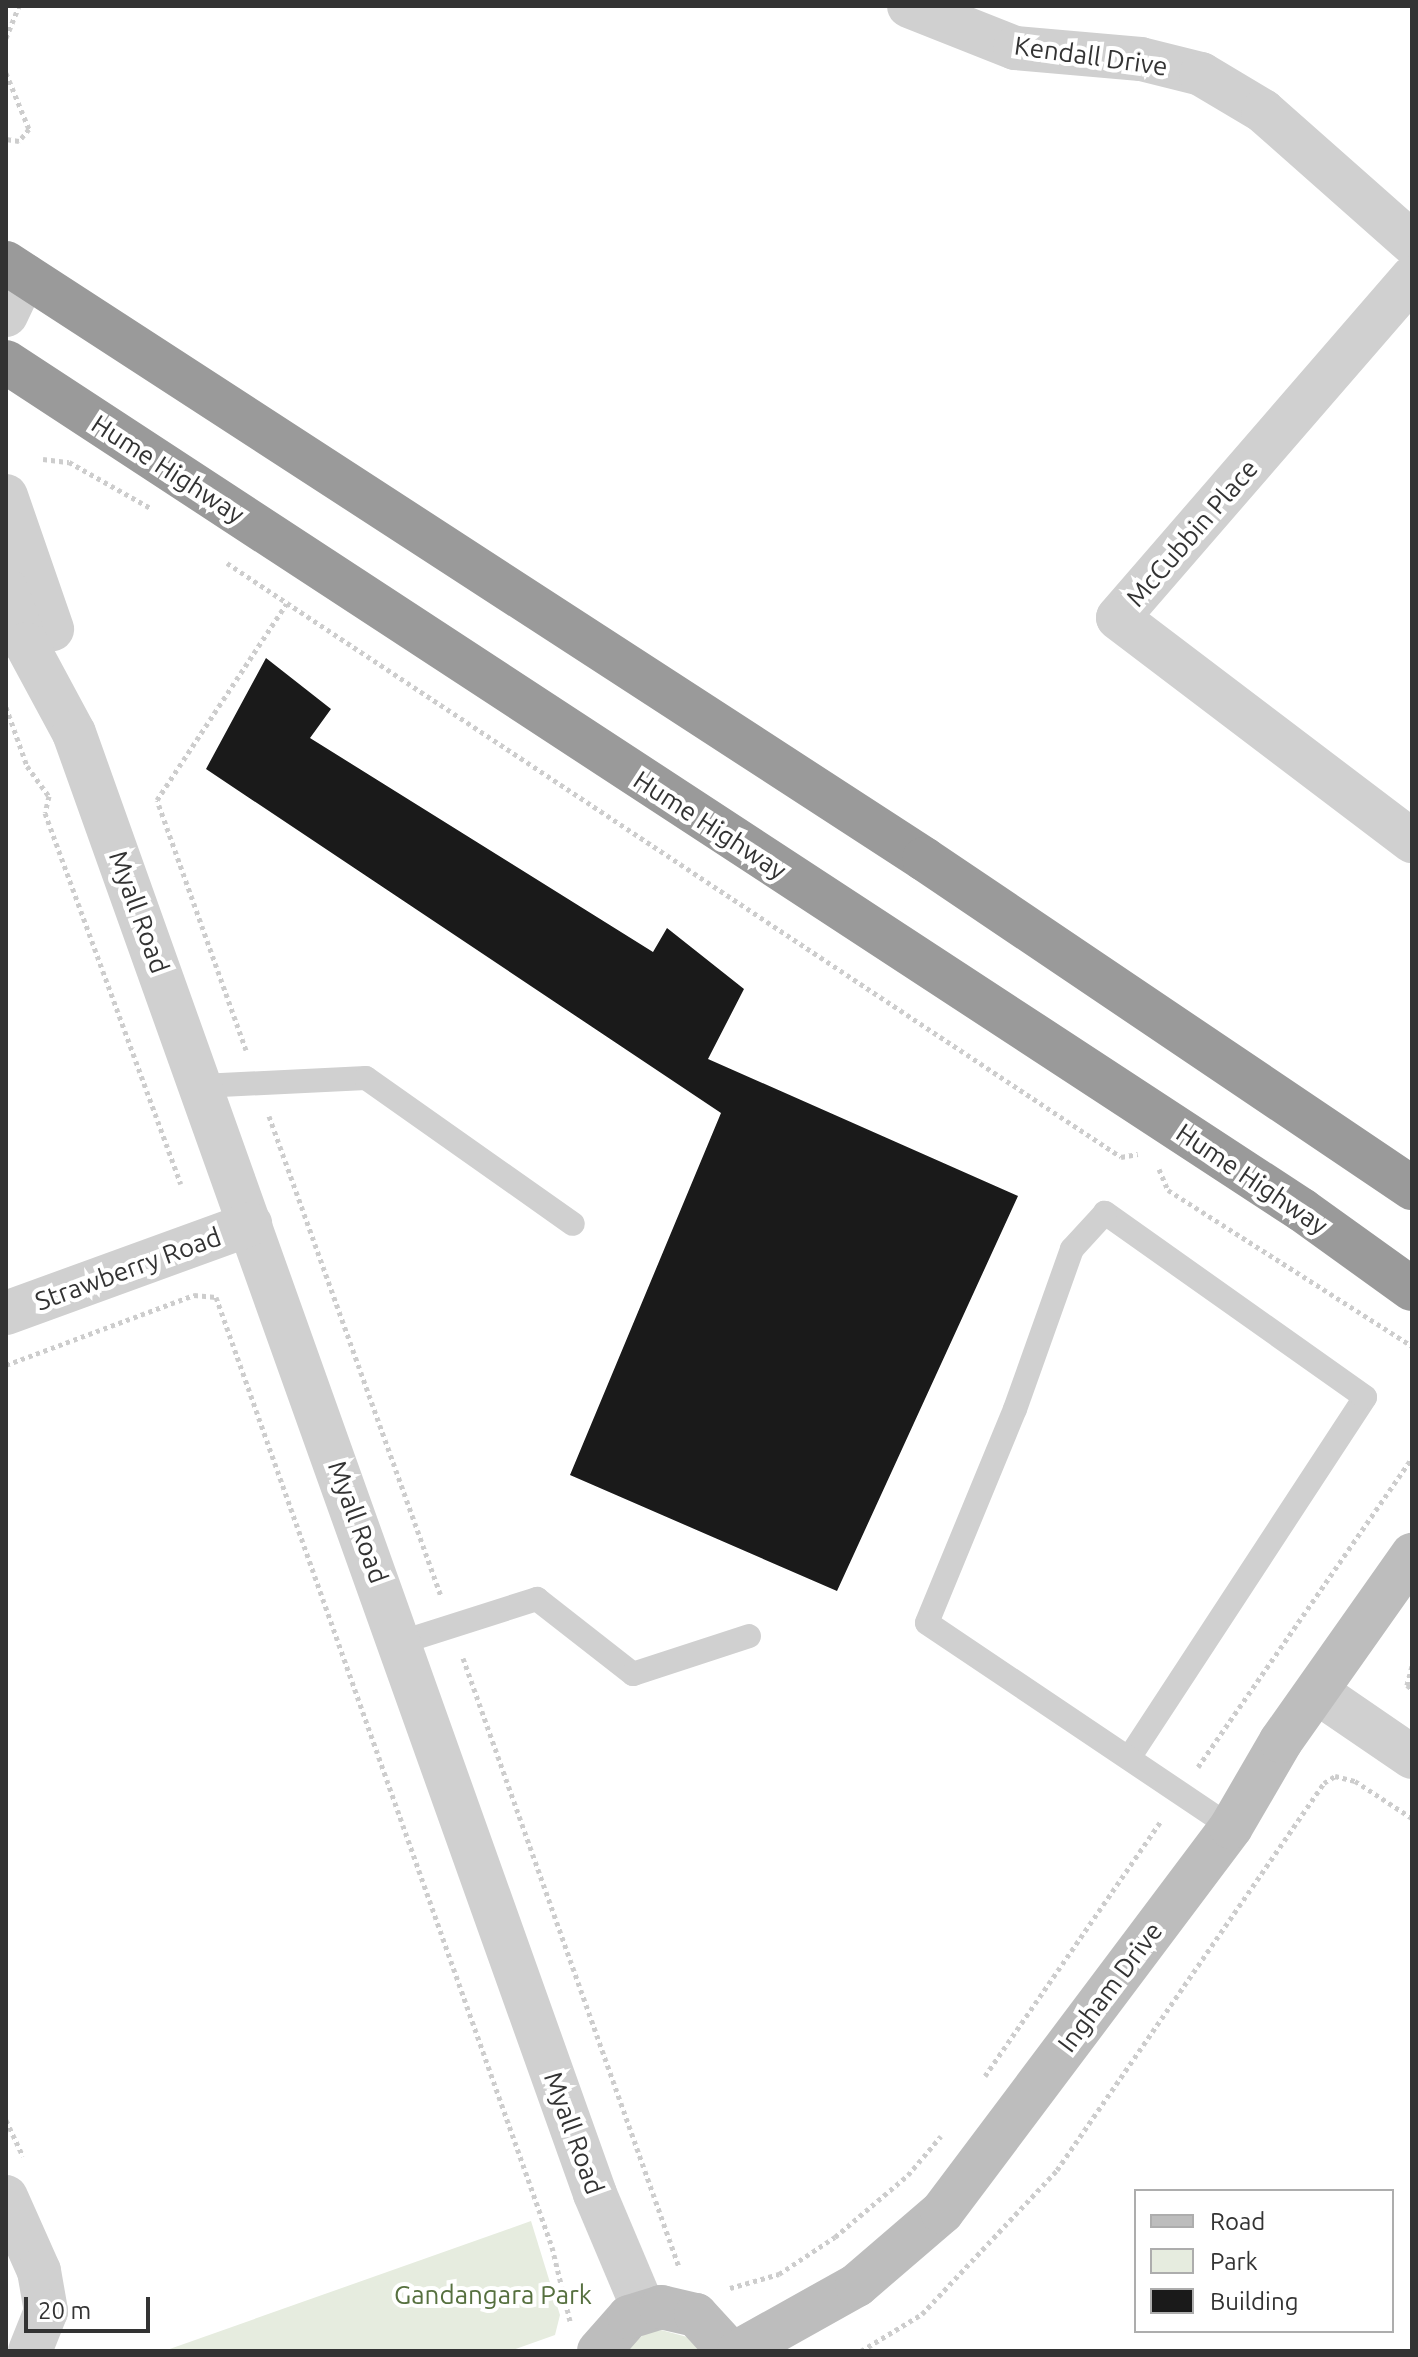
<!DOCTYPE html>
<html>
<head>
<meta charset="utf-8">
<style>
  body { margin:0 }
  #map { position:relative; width:1418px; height:2357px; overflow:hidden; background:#fff; font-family:Ubuntu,sans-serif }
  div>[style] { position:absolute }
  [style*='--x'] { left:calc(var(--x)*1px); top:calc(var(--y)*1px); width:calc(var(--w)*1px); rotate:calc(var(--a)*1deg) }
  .green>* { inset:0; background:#e6ecdf }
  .building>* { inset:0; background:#1a1a1a }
  .path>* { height:5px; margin-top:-2.5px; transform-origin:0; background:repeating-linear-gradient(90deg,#cdcdcd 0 4px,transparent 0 8px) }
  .lane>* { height:24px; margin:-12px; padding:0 12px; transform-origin:12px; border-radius:12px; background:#d0d0d0 }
  .street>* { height:44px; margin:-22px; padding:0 22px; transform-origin:22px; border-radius:22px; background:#d0d0d0 }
  .secondary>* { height:44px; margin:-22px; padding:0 22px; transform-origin:22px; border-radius:22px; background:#bdbdbd }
  .highway>* { height:44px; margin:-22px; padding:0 22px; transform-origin:22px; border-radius:22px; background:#9a9a9a }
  span { translate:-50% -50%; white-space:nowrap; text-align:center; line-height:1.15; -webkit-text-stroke:8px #fff; paint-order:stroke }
  .street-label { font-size:26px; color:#333 }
  .park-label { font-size:26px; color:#56703f }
  .frame { position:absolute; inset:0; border:8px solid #333; pointer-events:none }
  .legend { position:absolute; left:1134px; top:2189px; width:260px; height:144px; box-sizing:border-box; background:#fff; border:2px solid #adadad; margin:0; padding:10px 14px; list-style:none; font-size:24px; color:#333 }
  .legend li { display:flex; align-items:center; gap:16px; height:40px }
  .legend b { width:40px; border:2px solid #adadad }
  .scale { position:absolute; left:24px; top:2297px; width:126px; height:36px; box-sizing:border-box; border:4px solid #333; border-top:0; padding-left:10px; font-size:24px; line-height:28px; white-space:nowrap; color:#333; -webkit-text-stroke:6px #fff; paint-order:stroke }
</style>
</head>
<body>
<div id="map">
  <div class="green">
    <i style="clip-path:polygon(531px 2221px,560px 2315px,555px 2335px,510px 2351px,164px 2351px)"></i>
    <i style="clip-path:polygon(661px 2330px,691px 2338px,704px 2351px,623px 2351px,646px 2333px)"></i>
  </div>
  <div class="building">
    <i style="clip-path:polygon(266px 658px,331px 709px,310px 738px,653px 952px,667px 928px,744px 989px,708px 1059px,1018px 1196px,837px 1591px,570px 1475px,721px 1113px,206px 769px)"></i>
  </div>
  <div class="path">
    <i style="--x:6;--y:38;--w:35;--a:-68"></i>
    <i style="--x:6;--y:73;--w:61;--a:67.7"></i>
    <i style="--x:29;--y:129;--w:16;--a:130"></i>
    <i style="--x:19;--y:141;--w:13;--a:-171"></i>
    <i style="--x:43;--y:459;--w:26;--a:7"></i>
    <i style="--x:69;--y:462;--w:95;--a:29.5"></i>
    <i style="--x:227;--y:563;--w:1073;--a:33.6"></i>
    <i style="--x:1121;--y:1157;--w:17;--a:-10"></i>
    <i style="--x:6;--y:707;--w:63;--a:70.4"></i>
    <i style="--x:27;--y:766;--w:37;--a:54"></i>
    <i style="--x:49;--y:796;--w:17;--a:103"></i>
    <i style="--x:45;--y:813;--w:395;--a:69.9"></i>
    <i style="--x:246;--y:1050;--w:265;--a:-109.6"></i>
    <i style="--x:157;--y:800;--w:235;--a:-56.6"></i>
    <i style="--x:269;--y:1116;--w:510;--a:70.29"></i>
    <i style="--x:1159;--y:1169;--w:23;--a:67"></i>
    <i style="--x:1168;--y:1190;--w:290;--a:32.6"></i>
    <i style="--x:6;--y:1365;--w:201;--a:-20.4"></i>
    <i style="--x:194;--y:1295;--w:22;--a:5"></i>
    <i style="--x:216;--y:1297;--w:1008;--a:70.52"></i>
    <i style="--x:552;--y:2247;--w:76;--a:76.3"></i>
    <i style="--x:463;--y:1658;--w:646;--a:70.47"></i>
    <i style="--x:1412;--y:1666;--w:20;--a:105"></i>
    <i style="--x:1407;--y:1685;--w:6;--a:39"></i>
    <i style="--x:1198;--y:1767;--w:376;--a:-55.3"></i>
    <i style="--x:985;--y:2076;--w:310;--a:-55.4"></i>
    <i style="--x:6;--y:2120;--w:40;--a:65"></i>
    <i style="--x:730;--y:2288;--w:51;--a:-15.9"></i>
    <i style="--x:779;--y:2274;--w:67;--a:-33.5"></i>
    <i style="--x:835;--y:2237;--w:96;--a:-40.3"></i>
    <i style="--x:908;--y:2175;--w:51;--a:-49.8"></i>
    <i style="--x:861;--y:2351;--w:71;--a:-31.2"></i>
    <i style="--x:922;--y:2314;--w:197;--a:-46.8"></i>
    <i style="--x:1057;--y:2170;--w:470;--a:-55.4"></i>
    <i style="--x:1324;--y:1783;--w:13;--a:-32"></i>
    <i style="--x:1335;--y:1776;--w:21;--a:14"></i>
    <i style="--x:1355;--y:1781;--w:68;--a:33"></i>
  </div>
  <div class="lane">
    <i style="--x:201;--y:1086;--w:165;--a:-2.8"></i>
    <i style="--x:366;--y:1078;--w:253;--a:35.2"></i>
    <i style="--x:402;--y:1642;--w:142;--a:-17.7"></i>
    <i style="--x:537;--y:1599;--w:122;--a:38"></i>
    <i style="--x:633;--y:1674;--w:122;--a:-18.1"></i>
    <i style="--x:1129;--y:1758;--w:431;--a:-56.8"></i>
    <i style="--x:1365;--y:1397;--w:319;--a:-144.7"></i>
    <i style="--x:1105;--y:1213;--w:49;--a:132.5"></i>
    <i style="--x:1072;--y:1249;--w:170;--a:109.6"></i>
    <i style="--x:1015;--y:1409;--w:231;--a:112.4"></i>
    <i style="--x:927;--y:1623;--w:366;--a:33.9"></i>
  </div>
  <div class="street">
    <i style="--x:909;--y:6;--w:114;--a:21.6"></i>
    <i style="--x:1015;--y:48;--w:126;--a:5"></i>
    <i style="--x:1141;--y:59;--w:62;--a:14"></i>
    <i style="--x:1201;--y:74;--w:72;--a:30.8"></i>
    <i style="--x:1263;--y:111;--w:199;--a:41.5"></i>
    <i style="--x:1412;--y:278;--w:449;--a:130.9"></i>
    <i style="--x:1118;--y:618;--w:369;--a:37.2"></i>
    <i style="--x:6;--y:315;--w:44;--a:-64.6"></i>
    <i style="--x:6;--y:496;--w:141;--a:70.9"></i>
    <i style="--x:6;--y:589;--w:59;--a:70"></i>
    <i style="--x:26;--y:644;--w:101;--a:61.7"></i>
    <i style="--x:74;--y:733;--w:1551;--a:70.37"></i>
    <i style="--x:595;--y:2194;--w:126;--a:67.1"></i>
    <i style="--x:6;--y:1313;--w:260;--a:-20"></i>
    <i style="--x:1317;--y:1692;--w:115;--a:34.4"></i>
    <i style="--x:6;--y:2197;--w:81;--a:66"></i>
    <i style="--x:39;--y:2271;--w:41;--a:80.1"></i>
    <i style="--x:46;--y:2311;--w:43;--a:111.8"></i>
  </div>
  <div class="secondary">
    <i style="--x:599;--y:2351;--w:45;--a:-48.6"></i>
    <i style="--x:629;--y:2317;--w:34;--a:-17"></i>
    <i style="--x:661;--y:2307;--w:36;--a:13"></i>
    <i style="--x:696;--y:2315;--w:49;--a:47.5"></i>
    <i style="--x:739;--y:2351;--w:135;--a:-29.2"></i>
    <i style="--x:857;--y:2285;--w:112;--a:-40.7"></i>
    <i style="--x:942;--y:2212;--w:481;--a:-53.1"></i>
    <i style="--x:1231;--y:1827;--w:99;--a:-59.8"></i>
    <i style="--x:1281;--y:1741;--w:228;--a:-54.8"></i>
  </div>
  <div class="highway">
    <i style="--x:6;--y:263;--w:1095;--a:32.99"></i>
    <i style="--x:924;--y:859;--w:589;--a:33.99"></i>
    <i style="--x:6;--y:362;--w:1549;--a:33.2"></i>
    <i style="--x:1302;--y:1210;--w:135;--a:35.7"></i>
  </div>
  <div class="street-label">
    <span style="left:1091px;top:56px;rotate:8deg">Kendall Drive</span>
    <span style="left:168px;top:469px;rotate:33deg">Hume Highway</span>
    <span style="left:1192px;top:533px;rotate:-49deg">McCubbin Place</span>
    <span style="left:710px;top:825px;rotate:33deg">Hume Highway</span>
    <span style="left:139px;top:912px;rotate:70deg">Myall Road</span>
    <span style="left:1252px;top:1179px;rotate:34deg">Hume Highway</span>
    <span style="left:128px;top:1269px;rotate:-20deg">Strawberry Road</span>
    <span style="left:358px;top:1522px;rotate:70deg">Myall Road</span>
    <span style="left:1110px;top:1987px;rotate:-53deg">Ingham Drive</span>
    <span style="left:574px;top:2133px;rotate:70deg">Myall Road</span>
  </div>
  <div class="park-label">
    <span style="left:493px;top:2295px">Gandangara Park</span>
  </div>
  <div class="frame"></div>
  <ul class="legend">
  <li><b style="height:10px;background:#bdbdbd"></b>Road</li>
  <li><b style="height:22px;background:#e6ecdf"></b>Park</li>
  <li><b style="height:22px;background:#1a1a1a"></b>Building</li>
  </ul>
  <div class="scale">20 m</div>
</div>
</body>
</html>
